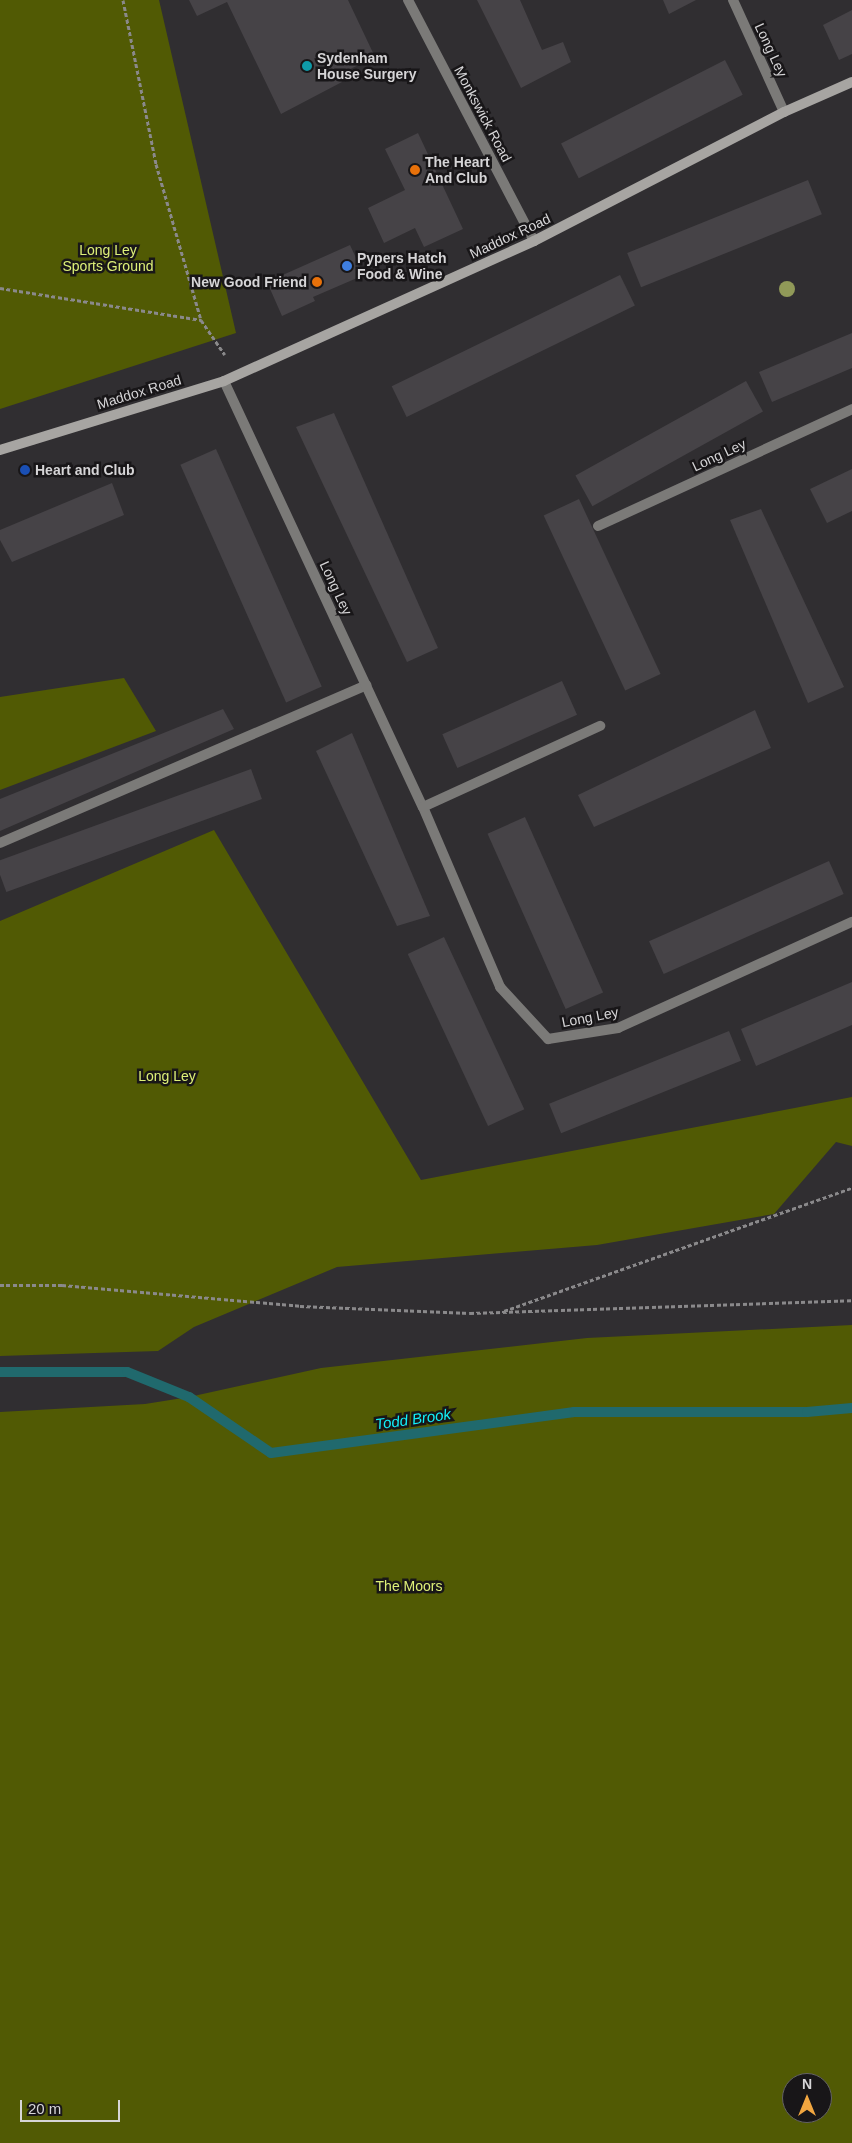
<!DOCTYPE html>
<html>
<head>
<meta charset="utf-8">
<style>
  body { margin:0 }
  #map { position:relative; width:852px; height:2143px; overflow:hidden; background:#302e31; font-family:Arial,sans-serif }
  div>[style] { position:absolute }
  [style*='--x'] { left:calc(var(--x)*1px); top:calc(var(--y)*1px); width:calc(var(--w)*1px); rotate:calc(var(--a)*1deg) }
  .green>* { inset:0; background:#515a04 }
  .stream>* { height:10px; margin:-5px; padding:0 5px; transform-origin:5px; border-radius:5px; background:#20696d }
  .building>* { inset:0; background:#464347; transform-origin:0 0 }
  .path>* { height:3px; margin-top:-1.5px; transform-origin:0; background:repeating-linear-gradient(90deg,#8a898b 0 4px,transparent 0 6.5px) }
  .lane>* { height:10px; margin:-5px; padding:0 5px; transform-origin:5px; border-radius:5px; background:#7b7a78 }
  .street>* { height:10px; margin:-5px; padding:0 5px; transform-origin:5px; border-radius:5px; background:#7b7a78 }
  .secondary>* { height:10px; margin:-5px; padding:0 5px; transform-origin:5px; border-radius:5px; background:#a7a5a2 }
  .trees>* { width:16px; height:16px; margin:-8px; border-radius:50%; background:#909958 }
  .dots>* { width:14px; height:14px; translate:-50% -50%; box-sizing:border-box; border:2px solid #181618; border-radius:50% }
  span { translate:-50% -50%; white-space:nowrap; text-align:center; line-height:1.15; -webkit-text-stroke:5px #181618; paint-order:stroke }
  .street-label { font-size:14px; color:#d6d5d7 }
  .poi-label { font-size:14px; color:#d6d5d7; font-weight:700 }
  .left { translate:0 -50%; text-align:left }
  .right { translate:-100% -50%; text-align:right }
  .park-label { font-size:14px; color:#def078 }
  .water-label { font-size:15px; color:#12f0fa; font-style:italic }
  .north { position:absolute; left:782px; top:2073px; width:50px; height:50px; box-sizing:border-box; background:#181618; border:1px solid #646264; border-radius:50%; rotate:0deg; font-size:14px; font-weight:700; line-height:20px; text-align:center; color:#d6d5d7 }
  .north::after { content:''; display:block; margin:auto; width:18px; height:22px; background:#f1a640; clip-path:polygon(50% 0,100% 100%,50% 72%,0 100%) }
  .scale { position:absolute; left:20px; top:2100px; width:100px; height:22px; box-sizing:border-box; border:2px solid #d6d5d7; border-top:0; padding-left:6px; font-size:15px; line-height:18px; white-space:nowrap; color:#d6d5d7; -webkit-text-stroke:4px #181618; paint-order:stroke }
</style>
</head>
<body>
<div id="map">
  <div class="green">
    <i style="clip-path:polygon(0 0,159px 0,236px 333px,0 409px)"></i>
    <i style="clip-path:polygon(124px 678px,156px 731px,0 790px,0 697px)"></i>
    <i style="clip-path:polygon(214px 830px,421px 1180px,852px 1097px,852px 1146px,836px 1142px,774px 1214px,597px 1245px,337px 1267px,194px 1327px,158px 1351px,0 1356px,0 921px)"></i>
    <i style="clip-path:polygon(evenodd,852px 1325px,852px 2143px,0 2143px,0 1412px,145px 1404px,189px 1397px,321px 1368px,587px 1338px,852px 1325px,792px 2083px,822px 2083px,822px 2113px,792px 2113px,792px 2083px)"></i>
  </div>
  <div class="stream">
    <i style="--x:0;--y:1372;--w:127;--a:0"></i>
    <i style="--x:127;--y:1372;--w:67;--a:22"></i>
    <i style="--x:189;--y:1397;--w:99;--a:34.3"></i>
    <i style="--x:271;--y:1453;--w:306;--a:-7.7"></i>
    <i style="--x:574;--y:1412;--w:233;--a:0"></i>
    <i style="--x:807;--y:1412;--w:45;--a:-5.1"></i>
  </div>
  <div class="building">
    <i style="clip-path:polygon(189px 0,348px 0,375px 57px,338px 75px,342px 82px,281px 114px,227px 2px,197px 16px)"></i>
    <i style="clip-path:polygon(477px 0,520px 0,542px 50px,563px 42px,571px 62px,521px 88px)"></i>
    <i style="clip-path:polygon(663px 0,696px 0,669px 14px)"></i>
    <i style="clip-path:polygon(852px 10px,852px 54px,839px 60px,823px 25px)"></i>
    <i style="left:725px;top:60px;width:39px;height:184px;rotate:63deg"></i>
    <i style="clip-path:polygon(418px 133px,463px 229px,424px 247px,415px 228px,384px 243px,368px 208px,405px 190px,385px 149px)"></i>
    <i style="left:808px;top:180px;width:37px;height:195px;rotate:68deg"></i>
    <i style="clip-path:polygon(350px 245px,364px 275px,313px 297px,315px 301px,282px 316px,267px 282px)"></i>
    <i style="left:620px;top:275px;width:34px;height:254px;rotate:64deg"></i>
    <i style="clip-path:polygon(852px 333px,852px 368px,772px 402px,759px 372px)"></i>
    <i style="left:746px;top:381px;width:35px;height:195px;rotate:61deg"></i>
    <i style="clip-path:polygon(334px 413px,438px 648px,407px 662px,296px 427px)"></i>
    <i style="left:216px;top:449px;width:260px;height:39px;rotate:66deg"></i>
    <i style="clip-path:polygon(852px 469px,852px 511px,827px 523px,810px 489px)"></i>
    <i style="clip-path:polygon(112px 483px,124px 515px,12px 562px,0 540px,0 530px)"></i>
    <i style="left:579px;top:499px;width:193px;height:39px;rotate:65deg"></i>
    <i style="clip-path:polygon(761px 509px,844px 687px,808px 703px,730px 520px)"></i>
    <i style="left:562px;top:681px;width:37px;height:131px;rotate:66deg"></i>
    <i style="clip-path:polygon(223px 709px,234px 729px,0 831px,0 799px)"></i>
    <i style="clip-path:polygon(755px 710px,771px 748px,594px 827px,578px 795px)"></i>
    <i style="clip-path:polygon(352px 733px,430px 916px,397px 926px,316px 751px)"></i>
    <i style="left:251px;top:769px;width:32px;height:272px;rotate:70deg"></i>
    <i style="left:525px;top:817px;width:192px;height:41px;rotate:66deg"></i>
    <i style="left:829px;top:861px;width:36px;height:197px;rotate:66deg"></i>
    <i style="left:444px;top:937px;width:190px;height:40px;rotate:65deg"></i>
    <i style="clip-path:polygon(852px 982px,852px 1025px,756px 1066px,741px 1029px)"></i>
    <i style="left:729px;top:1031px;width:32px;height:194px;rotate:68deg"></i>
  </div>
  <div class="path">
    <i style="--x:123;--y:0;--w:167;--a:78.6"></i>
    <i style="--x:156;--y:164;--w:162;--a:73.9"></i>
    <i style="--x:201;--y:320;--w:42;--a:55.6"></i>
    <i style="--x:0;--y:288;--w:204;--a:9"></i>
    <i style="--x:0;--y:1285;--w:62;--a:0"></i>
    <i style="--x:62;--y:1285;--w:239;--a:5"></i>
    <i style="--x:300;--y:1306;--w:170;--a:2.4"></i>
    <i style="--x:470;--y:1313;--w:382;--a:-1.9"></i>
    <i style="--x:504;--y:1311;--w:369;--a:-19.5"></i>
  </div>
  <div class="lane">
    <i style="--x:0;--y:843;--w:399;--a:-23.3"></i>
  </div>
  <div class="street">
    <i style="--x:408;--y:0;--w:272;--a:62.4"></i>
    <i style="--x:733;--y:0;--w:123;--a:65.5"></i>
    <i style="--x:224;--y:381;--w:470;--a:65"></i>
    <i style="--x:423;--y:807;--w:196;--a:66.8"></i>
    <i style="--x:500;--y:987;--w:71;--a:47.3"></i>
    <i style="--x:548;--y:1039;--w:71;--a:-8.9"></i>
    <i style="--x:618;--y:1028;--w:257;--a:-24.4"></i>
    <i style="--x:598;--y:526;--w:280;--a:-24.7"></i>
    <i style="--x:423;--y:807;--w:195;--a:-24.6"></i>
  </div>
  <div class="secondary">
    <i style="--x:0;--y:450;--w:234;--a:-17.1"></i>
    <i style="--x:224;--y:381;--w:340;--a:-24.3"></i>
    <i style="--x:534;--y:241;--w:281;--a:-27.3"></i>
    <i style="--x:784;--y:112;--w:74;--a:-23.8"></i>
  </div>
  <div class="trees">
    <i style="left:787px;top:289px"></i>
  </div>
  <div class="dots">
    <i style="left:307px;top:66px;background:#0f9aa8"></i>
    <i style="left:415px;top:170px;background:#e8710a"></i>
    <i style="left:347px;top:266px;background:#3f7fe0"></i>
    <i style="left:317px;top:282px;background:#e8710a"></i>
    <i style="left:25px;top:470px;background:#1a4fb4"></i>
  </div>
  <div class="street-label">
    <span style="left:771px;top:50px;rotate:65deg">Long Ley</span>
    <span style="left:483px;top:114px;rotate:62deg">Monkswick Road</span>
    <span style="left:510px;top:236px;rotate:-25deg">Maddox Road</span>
    <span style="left:139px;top:392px;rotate:-17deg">Maddox Road</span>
    <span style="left:719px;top:455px;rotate:-25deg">Long Ley</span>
    <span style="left:336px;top:588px;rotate:65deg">Long Ley</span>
    <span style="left:590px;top:1017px;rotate:-11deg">Long Ley</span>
  </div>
  <div class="poi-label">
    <span class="left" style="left:317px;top:66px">Sydenham<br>House Surgery</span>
    <span class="left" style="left:425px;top:170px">The Heart<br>And Club</span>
    <span class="left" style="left:357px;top:266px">Pypers Hatch<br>Food &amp; Wine</span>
    <span class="right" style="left:307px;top:282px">New Good Friend</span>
    <span class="left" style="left:35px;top:470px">Heart and Club</span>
  </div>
  <div class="park-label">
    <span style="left:108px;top:258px">Long Ley<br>Sports Ground</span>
    <span style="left:167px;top:1076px">Long Ley</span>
    <span style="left:409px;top:1586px">The Moors</span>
  </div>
  <div class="water-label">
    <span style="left:413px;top:1419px;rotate:-8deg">Todd Brook</span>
  </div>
  <div class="north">N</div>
  <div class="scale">20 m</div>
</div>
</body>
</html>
